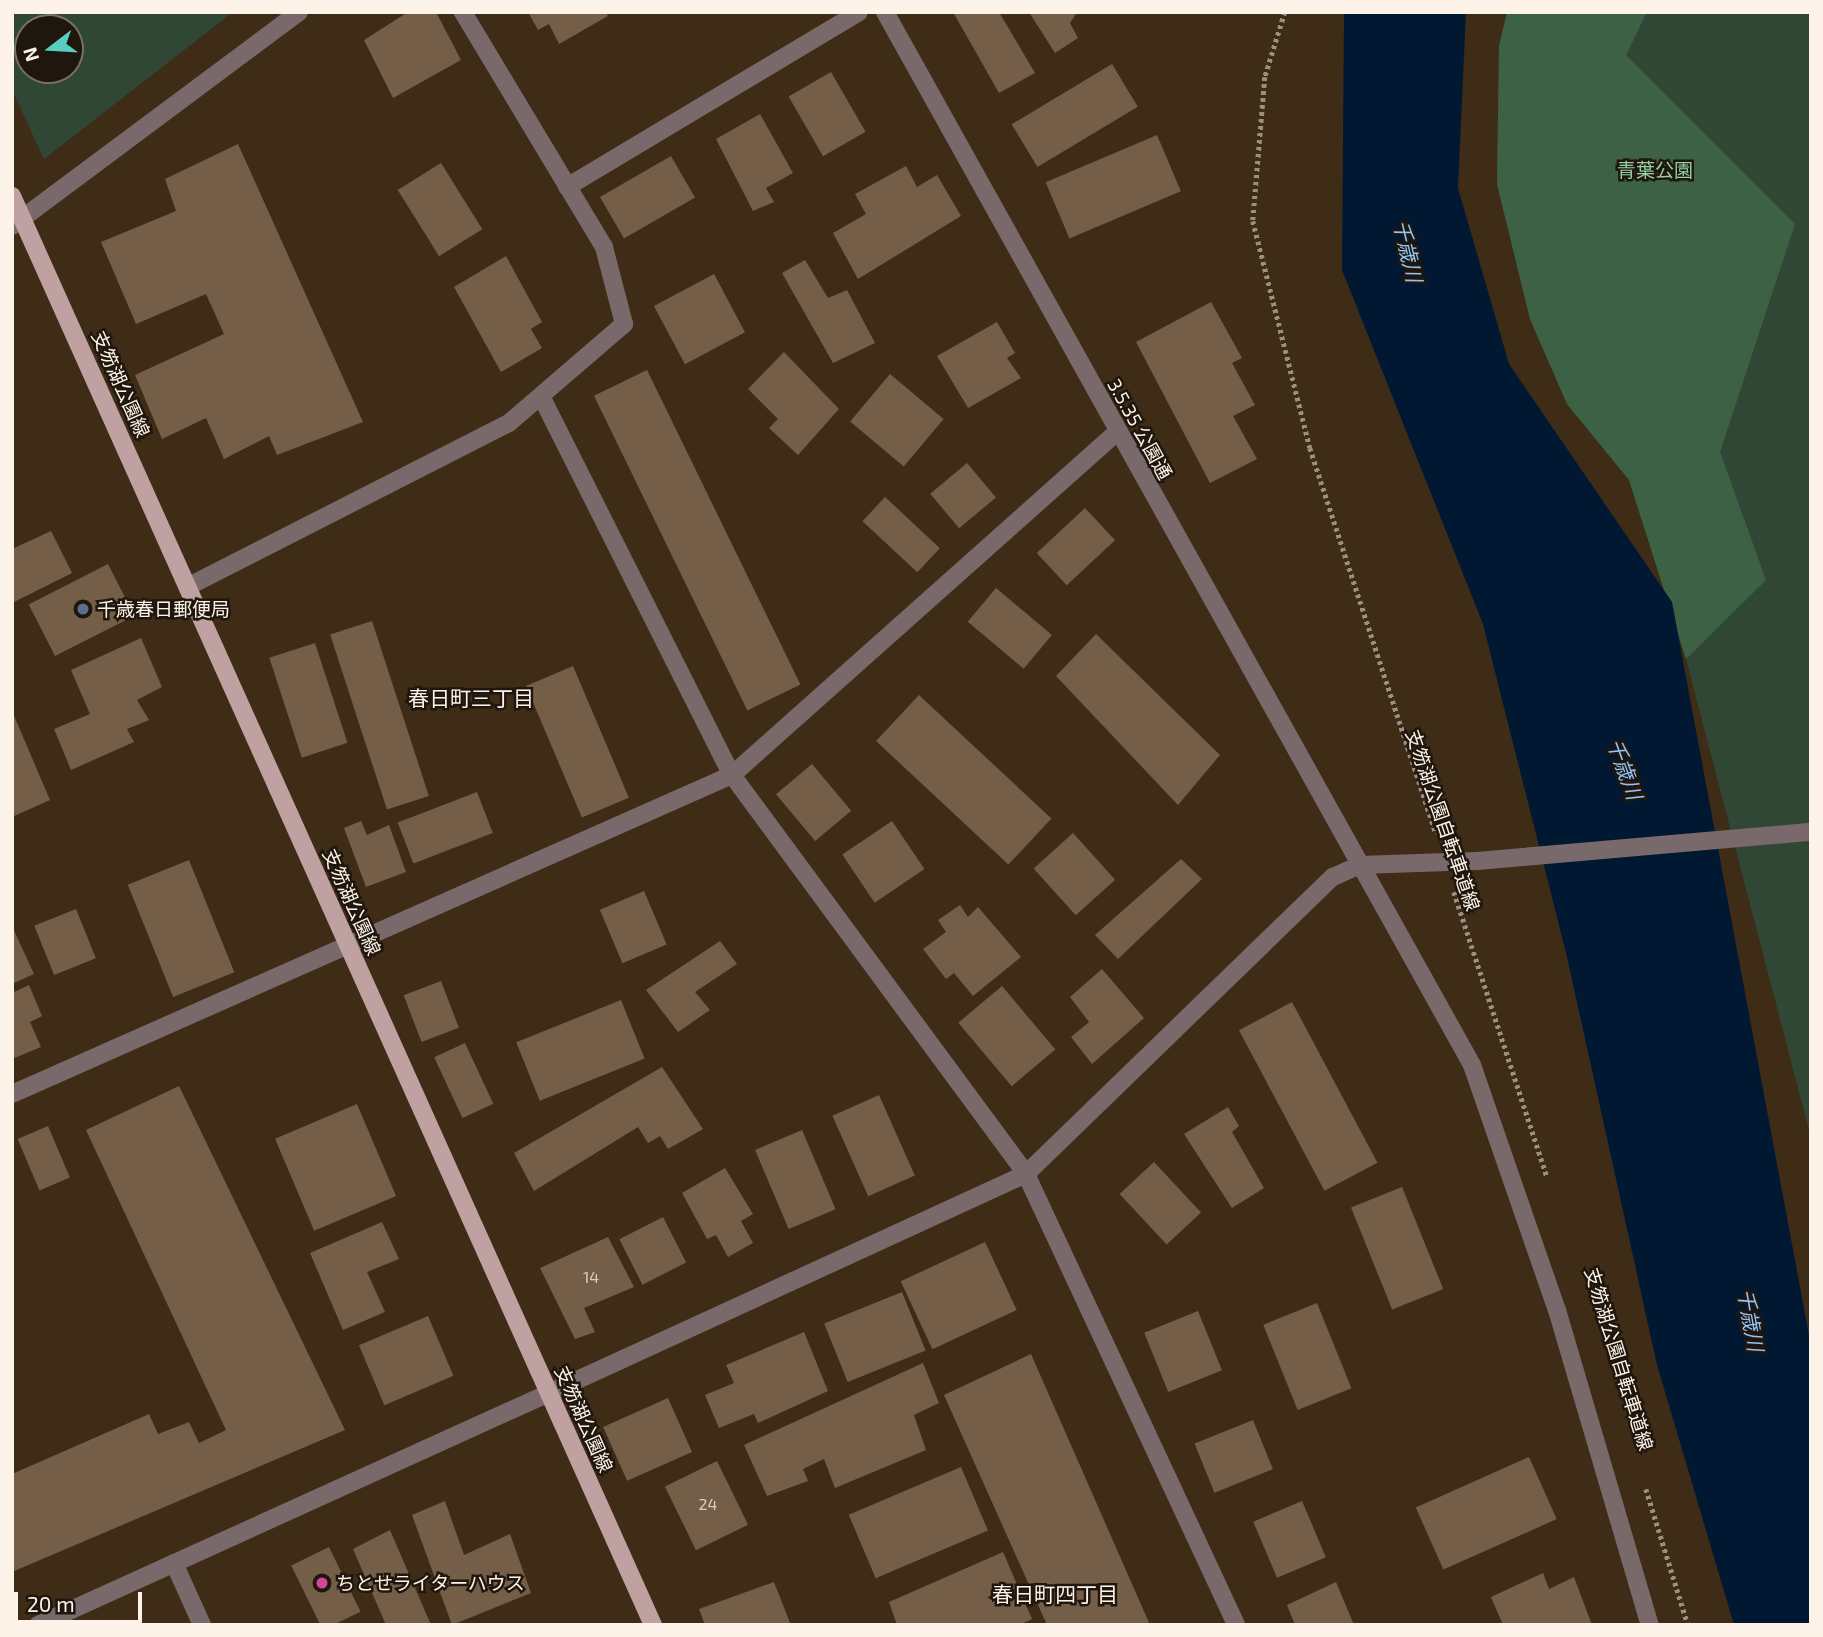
<!DOCTYPE html>
<html>
<head>
<meta charset="utf-8">
<style>
  body { margin:0 }
  #map { position:relative; width:1823px; height:1637px; overflow:hidden; background:#3f2c17; font-family:"Exo 2","Noto Sans JP",sans-serif }
  div>[style] { position:absolute }
  [style*='--x'] { left:calc(var(--x)*1px); top:calc(var(--y)*1px); width:calc(var(--w)*1px); rotate:calc(var(--a)*1deg) }
  .green>* { inset:0; background:#304735 }
  .forest>* { inset:0; background:#3c6145 }
  .water>* { inset:0; background:#001832 }
  .building>* { inset:0; background:#745e48; transform-origin:0 0 }
  .path>* { height:4.5px; margin-top:-2.25px; transform-origin:0; background:repeating-linear-gradient(90deg,#9d8e7f 0 3.5px,transparent 0 7px) }
  .minor>* { height:18px; margin:-9px; padding:0 9px; transform-origin:9px; border-radius:9px; background:#79696a }
  .tertiary>* { height:18px; margin:-9px; padding:0 9px; transform-origin:9px; border-radius:9px; background:#79696a }
  .primary>* { height:18px; margin:-9px; padding:0 9px; transform-origin:9px; border-radius:9px; background:#c0a1a2 }
  .dots>* { width:19px; height:19px; translate:-50% -50%; box-sizing:border-box; border:4px solid #1f170e; border-radius:50% }
  span { translate:-50% -50%; white-space:nowrap; text-align:center; line-height:1.15; -webkit-text-stroke:5px #1f170e; paint-order:stroke }
  .number-label { font-size:16px; color:#dbcec1 }
  .number-label span { -webkit-text-stroke-width:0 }
  .park-label { font-size:19px; color:#92d0a1 }
  .street-label { font-size:19px; color:#fdf3e9 }
  .poi-label { font-size:19px; color:#fdf3e9 }
  .left { translate:0 -50%; text-align:left }
  .water-label { font-size:21px; color:#91c3f8; font-style:italic }
  .neighbourhood-label { font-size:21px; color:#fdf3e9 }
  .frame { position:absolute; inset:0; border:14px solid #fdf3e9; pointer-events:none }
  .north { position:absolute; left:14px; top:14px; width:70px; height:70px; box-sizing:border-box; background:#1f170e; border:2px solid #786f66; border-radius:50%; rotate:253deg; font-size:19px; font-weight:700; line-height:28px; text-align:center; color:#fdf3e9 }
  .north::after { content:''; display:block; margin:auto; width:24px; height:32px; background:#58cec0; clip-path:polygon(50% 0,100% 100%,50% 72%,0 100%) }
  .scale { position:absolute; left:14px; top:1592px; width:128px; height:32px; box-sizing:border-box; border:4px solid #fdf3e9; border-top:0; padding-left:9px; font-size:21px; line-height:24px; white-space:nowrap; color:#fdf3e9; -webkit-text-stroke:5px #1f170e; paint-order:stroke }
</style>
</head>
<body>
<div id="map">
  <div class="green">
    <i style="clip-path:polygon(evenodd,12px 12px,233px 12px,44px 159px,12px 90px,12px 12px,28px 28px,70px 28px,70px 70px,28px 70px,28px 28px)"></i>
    <i style="clip-path:polygon(1507px 12px,1811px 12px,1811px 1138px,1686px 659px,1629px 480px,1567px 404px,1530px 319px,1497px 184px,1499px 46px)"></i>
  </div>
  <div class="forest">
    <i style="clip-path:polygon(1507px 12px,1647px 12px,1626px 55px,1795px 224px,1720px 452px,1766px 580px,1686px 659px,1629px 480px,1567px 404px,1530px 319px,1497px 184px,1499px 46px)"></i>
  </div>
  <div class="water">
    <i style="clip-path:polygon(1344px 12px,1466px 12px,1458px 188px,1509px 364px,1672px 602px,1811px 1346px,1811px 1625px,1734px 1625px,1657px 1365px,1567px 957px,1483px 624px,1342px 270px)"></i>
  </div>
  <div class="building">
    <i style="clip-path:polygon(408px 12px,436px 12px,461px 60px,393px 98px,364px 40px)"></i>
    <i style="clip-path:polygon(528px 12px,606px 12px,608px 16px,559px 44px,549px 24px,538px 30px)"></i>
    <i style="clip-path:polygon(953px 12px,999px 12px,1035px 73px,999px 93px)"></i>
    <i style="clip-path:polygon(1029px 12px,1077px 12px,1070px 23px,1078px 38px,1055px 53px)"></i>
    <i style="left:1112px;top:64px;width:50px;height:117px;rotate:59deg"></i>
    <i style="left:831px;top:72px;width:69px;height:49px;rotate:60deg"></i>
    <i style="clip-path:polygon(760px 114px,793px 173px,766px 188px,774px 202px,753px 211px,716px 139px)"></i>
    <i style="left:1157px;top:135px;width:61px;height:121px;rotate:67deg"></i>
    <i style="clip-path:polygon(238px 144px,363px 422px,277px 455px,269px 436px,224px 459px,206px 418px,162px 439px,135px 375px,224px 334px,206px 294px,136px 324px,101px 242px,176px 211px,165px 179px)"></i>
    <i style="left:671px;top:156px;width:48px;height:82px;rotate:60deg"></i>
    <i style="left:441px;top:163px;width:78px;height:51px;rotate:58deg"></i>
    <i style="clip-path:polygon(906px 166px,917px 187px,937px 175px,961px 216px,858px 279px,833px 233px,866px 214px,855px 194px)"></i>
    <i style="clip-path:polygon(506px 256px,542px 322px,531px 329px,542px 348px,501px 372px,454px 287px)"></i>
    <i style="clip-path:polygon(805px 260px,828px 298px,847px 290px,875px 343px,833px 363px,782px 273px)"></i>
    <i style="left:714px;top:274px;width:66px;height:68px;rotate:62deg"></i>
    <i style="clip-path:polygon(1211px 302px,1242px 358px,1232px 363px,1255px 405px,1233px 416px,1257px 459px,1210px 483px,1136px 342px)"></i>
    <i style="clip-path:polygon(997px 322px,1015px 353px,1007px 358px,1021px 378px,968px 408px,937px 356px)"></i>
    <i style="clip-path:polygon(784px 352px,839px 409px,798px 455px,769px 428px,778px 419px,748px 389px)"></i>
    <i style="left:647px;top:370px;width:350px;height:59px;rotate:64deg"></i>
    <i style="left:890px;top:374px;width:70px;height:62px;rotate:40deg"></i>
    <i style="left:967px;top:463px;width:45px;height:48px;rotate:50deg"></i>
    <i style="left:885px;top:497px;width:75px;height:33px;rotate:43deg"></i>
    <i style="left:1085px;top:508px;width:44px;height:66px;rotate:47deg"></i>
    <i style="clip-path:polygon(51px 531px,72px 573px,12px 603px,12px 549px)"></i>
    <i style="left:108px;top:564px;width:58px;height:89px;rotate:63deg"></i>
    <i style="left:996px;top:588px;width:73px;height:44px;rotate:40deg"></i>
    <i style="left:372px;top:621px;width:184px;height:44px;rotate:72deg"></i>
    <i style="clip-path:polygon(1096px 634px,1220px 755px,1178px 805px,1056px 676px)"></i>
    <i style="clip-path:polygon(141px 638px,162px 687px,137px 700px,149px 720px,127px 729px,134px 742px,71px 770px,54px 729px,90px 714px,71px 670px)"></i>
    <i style="left:315px;top:643px;width:105px;height:48px;rotate:72deg"></i>
    <i style="left:573px;top:666px;width:143px;height:51px;rotate:67deg"></i>
    <i style="left:919px;top:695px;width:181px;height:63px;rotate:43deg"></i>
    <i style="clip-path:polygon(12px 711px,50px 800px,12px 817px)"></i>
    <i style="left:812px;top:764px;width:61px;height:47px;rotate:50deg"></i>
    <i style="left:477px;top:792px;width:44px;height:85px;rotate:69deg"></i>
    <i style="clip-path:polygon(361px 821px,367px 835px,389px 825px,406px 872px,366px 887px,344px 828px)"></i>
    <i style="left:892px;top:821px;width:58px;height:60px;rotate:56deg"></i>
    <i style="left:1073px;top:833px;width:63px;height:53px;rotate:48deg"></i>
    <i style="clip-path:polygon(1181px 859px,1202px 879px,1118px 959px,1095px 935px)"></i>
    <i style="left:189px;top:860px;width:121px;height:66px;rotate:68deg"></i>
    <i style="left:644px;top:891px;width:58px;height:48px;rotate:67deg"></i>
    <i style="clip-path:polygon(960px 905px,968px 917px,978px 907px,1021px 957px,973px 996px,954px 973px,946px 979px,923px 949px,946px 932px,938px 920px)"></i>
    <i style="left:76px;top:909px;width:53px;height:45px;rotate:68deg"></i>
    <i style="clip-path:polygon(12px 926px,34px 974px,12px 984px)"></i>
    <i style="clip-path:polygon(720px 941px,737px 964px,695px 992px,710px 1010px,678px 1032px,646px 990px)"></i>
    <i style="clip-path:polygon(1102px 969px,1144px 1018px,1092px 1064px,1071px 1037px,1089px 1022px,1070px 997px)"></i>
    <i style="left:441px;top:981px;width:50px;height:40px;rotate:69deg"></i>
    <i style="clip-path:polygon(29px 985px,42px 1016px,30px 1022px,41px 1047px,12px 1059px,12px 993px)"></i>
    <i style="left:1002px;top:986px;width:83px;height:57px;rotate:50deg"></i>
    <i style="left:621px;top:1000px;width:63px;height:113px;rotate:68deg"></i>
    <i style="left:1292px;top:1002px;width:182px;height:60px;rotate:62deg"></i>
    <i style="left:465px;top:1043px;width:67px;height:34px;rotate:65deg"></i>
    <i style="clip-path:polygon(662px 1067px,703px 1129px,668px 1149px,660px 1136px,648px 1143px,638px 1127px,534px 1191px,514px 1153px)"></i>
    <i style="clip-path:polygon(179px 1086px,345px 1430px,12px 1572px,12px 1474px,149px 1414px,158px 1434px,189px 1422px,199px 1443px,226px 1430px,86px 1130px)"></i>
    <i style="left:879px;top:1095px;width:88px;height:51px;rotate:66deg"></i>
    <i style="left:357px;top:1104px;width:100px;height:89px;rotate:67deg"></i>
    <i style="clip-path:polygon(1228px 1107px,1239px 1126px,1232px 1132px,1264px 1188px,1232px 1208px,1184px 1134px)"></i>
    <i style="left:48px;top:1126px;width:56px;height:33px;rotate:67deg"></i>
    <i style="left:802px;top:1130px;width:86px;height:51px;rotate:67deg"></i>
    <i style="left:1154px;top:1162px;width:69px;height:47px;rotate:47deg"></i>
    <i style="clip-path:polygon(725px 1168px,753px 1214px,741px 1221px,753px 1243px,728px 1257px,716px 1235px,707px 1239px,682px 1193px)"></i>
    <i style="left:1402px;top:1187px;width:110px;height:55px;rotate:68deg"></i>
    <i style="left:663px;top:1217px;width:51px;height:49px;rotate:63deg"></i>
    <i style="clip-path:polygon(382px 1222px,399px 1259px,367px 1272px,385px 1312px,343px 1330px,310px 1253px)"></i>
    <i style="clip-path:polygon(608px 1237px,634px 1287px,584px 1308px,595px 1332px,575px 1339px,540px 1268px)"></i>
    <i style="left:985px;top:1242px;width:75px;height:93px;rotate:65deg"></i>
    <i style="left:902px;top:1292px;width:63px;height:84px;rotate:68deg"></i>
    <i style="left:1317px;top:1303px;width:92px;height:58px;rotate:68deg"></i>
    <i style="left:1198px;top:1311px;width:64px;height:58px;rotate:68deg"></i>
    <i style="left:428px;top:1316px;width:65px;height:75px;rotate:67deg"></i>
    <i style="clip-path:polygon(804px 1332px,828px 1391px,758px 1423px,754px 1414px,719px 1428px,705px 1395px,734px 1383px,726px 1365px)"></i>
    <i style="clip-path:polygon(1031px 1354px,1150px 1625px,1047px 1625px,944px 1395px)"></i>
    <i style="clip-path:polygon(923px 1363px,939px 1403px,914px 1415px,926px 1450px,835px 1488px,824px 1459px,803px 1469px,808px 1481px,767px 1496px,744px 1445px)"></i>
    <i style="left:668px;top:1398px;width:59px;height:71px;rotate:66deg"></i>
    <i style="left:1253px;top:1420px;width:53px;height:63px;rotate:68deg"></i>
    <i style="left:1529px;top:1457px;width:68px;height:124px;rotate:66deg"></i>
    <i style="left:717px;top:1461px;width:71px;height:58px;rotate:64deg"></i>
    <i style="left:961px;top:1467px;width:69px;height:122px;rotate:67deg"></i>
    <i style="clip-path:polygon(445px 1501px,464px 1555px,510px 1534px,531px 1593px,452px 1625px,412px 1515px)"></i>
    <i style="left:1302px;top:1501px;width:61px;height:53px;rotate:67deg"></i>
    <i style="clip-path:polygon(390px 1530px,431px 1625px,386px 1625px,353px 1549px)"></i>
    <i style="left:329px;top:1547px;width:72px;height:42px;rotate:64deg"></i>
    <i style="clip-path:polygon(1003px 1552px,1032px 1619px,1019px 1625px,897px 1625px,889px 1602px)"></i>
    <i style="clip-path:polygon(1543px 1573px,1549px 1589px,1574px 1577px,1592px 1625px,1503px 1625px,1491px 1597px)"></i>
    <i style="clip-path:polygon(774px 1582px,790px 1623px,705px 1625px,699px 1609px)"></i>
    <i style="clip-path:polygon(1336px 1582px,1354px 1625px,1295px 1625px,1287px 1605px)"></i>
  </div>
  <div class="path">
    <i style="--x:1285;--y:12;--w:68;--a:107.1"></i>
    <i style="--x:1265;--y:77;--w:144;--a:94.8"></i>
    <i style="--x:1253;--y:221;--w:234;--a:75.9"></i>
    <i style="--x:1310;--y:448;--w:406;--a:71.9"></i>
    <i style="--x:1454;--y:892;--w:300;--a:71.9"></i>
    <i style="--x:1646;--y:1489;--w:142;--a:72.8"></i>
  </div>
  <div class="minor">
    <i style="--x:567;--y:187;--w:340;--a:-30.9"></i>
    <i style="--x:12;--y:226;--w:358;--a:-36.7"></i>
    <i style="--x:541;--y:396;--w:424;--a:63.3"></i>
    <i style="--x:732;--y:775;--w:496;--a:53.6"></i>
    <i style="--x:1026;--y:1174;--w:497;--a:65"></i>
    <i style="--x:189;--y:586;--w:359;--a:-27"></i>
    <i style="--x:509;--y:423;--w:152;--a:-40.7"></i>
    <i style="--x:624;--y:324;--w:80;--a:-104.6"></i>
    <i style="--x:604;--y:247;--w:274;--a:-121"></i>
    <i style="--x:1360;--y:865;--w:117;--a:-2"></i>
    <i style="--x:1477;--y:861;--w:335;--a:-5"></i>
    <i style="--x:12;--y:1094;--w:788;--a:-23.9"></i>
    <i style="--x:732;--y:775;--w:516;--a:-41.7"></i>
    <i style="--x:174;--y:1563;--w:68;--a:65.7"></i>
    <i style="--x:38;--y:1625;--w:561;--a:-24.42"></i>
  </div>
  <div class="tertiary">
    <i style="--x:885;--y:12;--w:1206;--a:60.86"></i>
    <i style="--x:1472;--y:1065;--w:259;--a:70.9"></i>
    <i style="--x:1557;--y:1310;--w:328;--a:73.6"></i>
    <i style="--x:549;--y:1393;--w:525;--a:-24.66"></i>
    <i style="--x:1026;--y:1174;--w:427;--a:-44.1"></i>
    <i style="--x:1333;--y:877;--w:30;--a:-24"></i>
  </div>
  <div class="primary">
    <i style="--x:12;--y:196;--w:1566;--a:65.84"></i>
  </div>
  <div class="dots">
    <i style="left:83px;top:609px;background:#5c6f8a"></i>
    <i style="left:322px;top:1583px;background:#d1479c"></i>
  </div>
  <div class="number-label">
    <span style="left:591px;top:1277px">14</span>
    <span style="left:708px;top:1504px">24</span>
  </div>
  <div class="park-label">
    <span style="left:1655px;top:170px">青葉公園</span>
  </div>
  <div class="street-label">
    <span style="left:121px;top:384px;rotate:66deg">支笏湖公園線</span>
    <span style="left:1140px;top:429px;rotate:61deg">3.5.35 公園通</span>
    <span style="left:1443px;top:820px;rotate:71deg">支笏湖公園自転車道線</span>
    <span style="left:352px;top:902px;rotate:66deg">支笏湖公園線</span>
    <span style="left:1619px;top:1359px;rotate:73deg">支笏湖公園自転車道線</span>
    <span style="left:584px;top:1419px;rotate:66deg">支笏湖公園線</span>
  </div>
  <div class="poi-label">
    <span class="left" style="left:97px;top:609px">千歳春日郵便局</span>
    <span class="left" style="left:336px;top:1583px">ちとせライターハウス</span>
  </div>
  <div class="water-label">
    <span style="left:1408px;top:251px;rotate:77deg">千歳川</span>
    <span style="left:1625px;top:769px;rotate:70deg">千歳川</span>
    <span style="left:1751px;top:1320px;rotate:80deg">千歳川</span>
  </div>
  <div class="neighbourhood-label">
    <span style="left:471px;top:698px">春日町三丁目</span>
    <span style="left:1055px;top:1594px">春日町四丁目</span>
  </div>
  <div class="frame"></div>
  <div class="north">N</div>
  <div class="scale">20 m</div>
</div>
</body>
</html>
